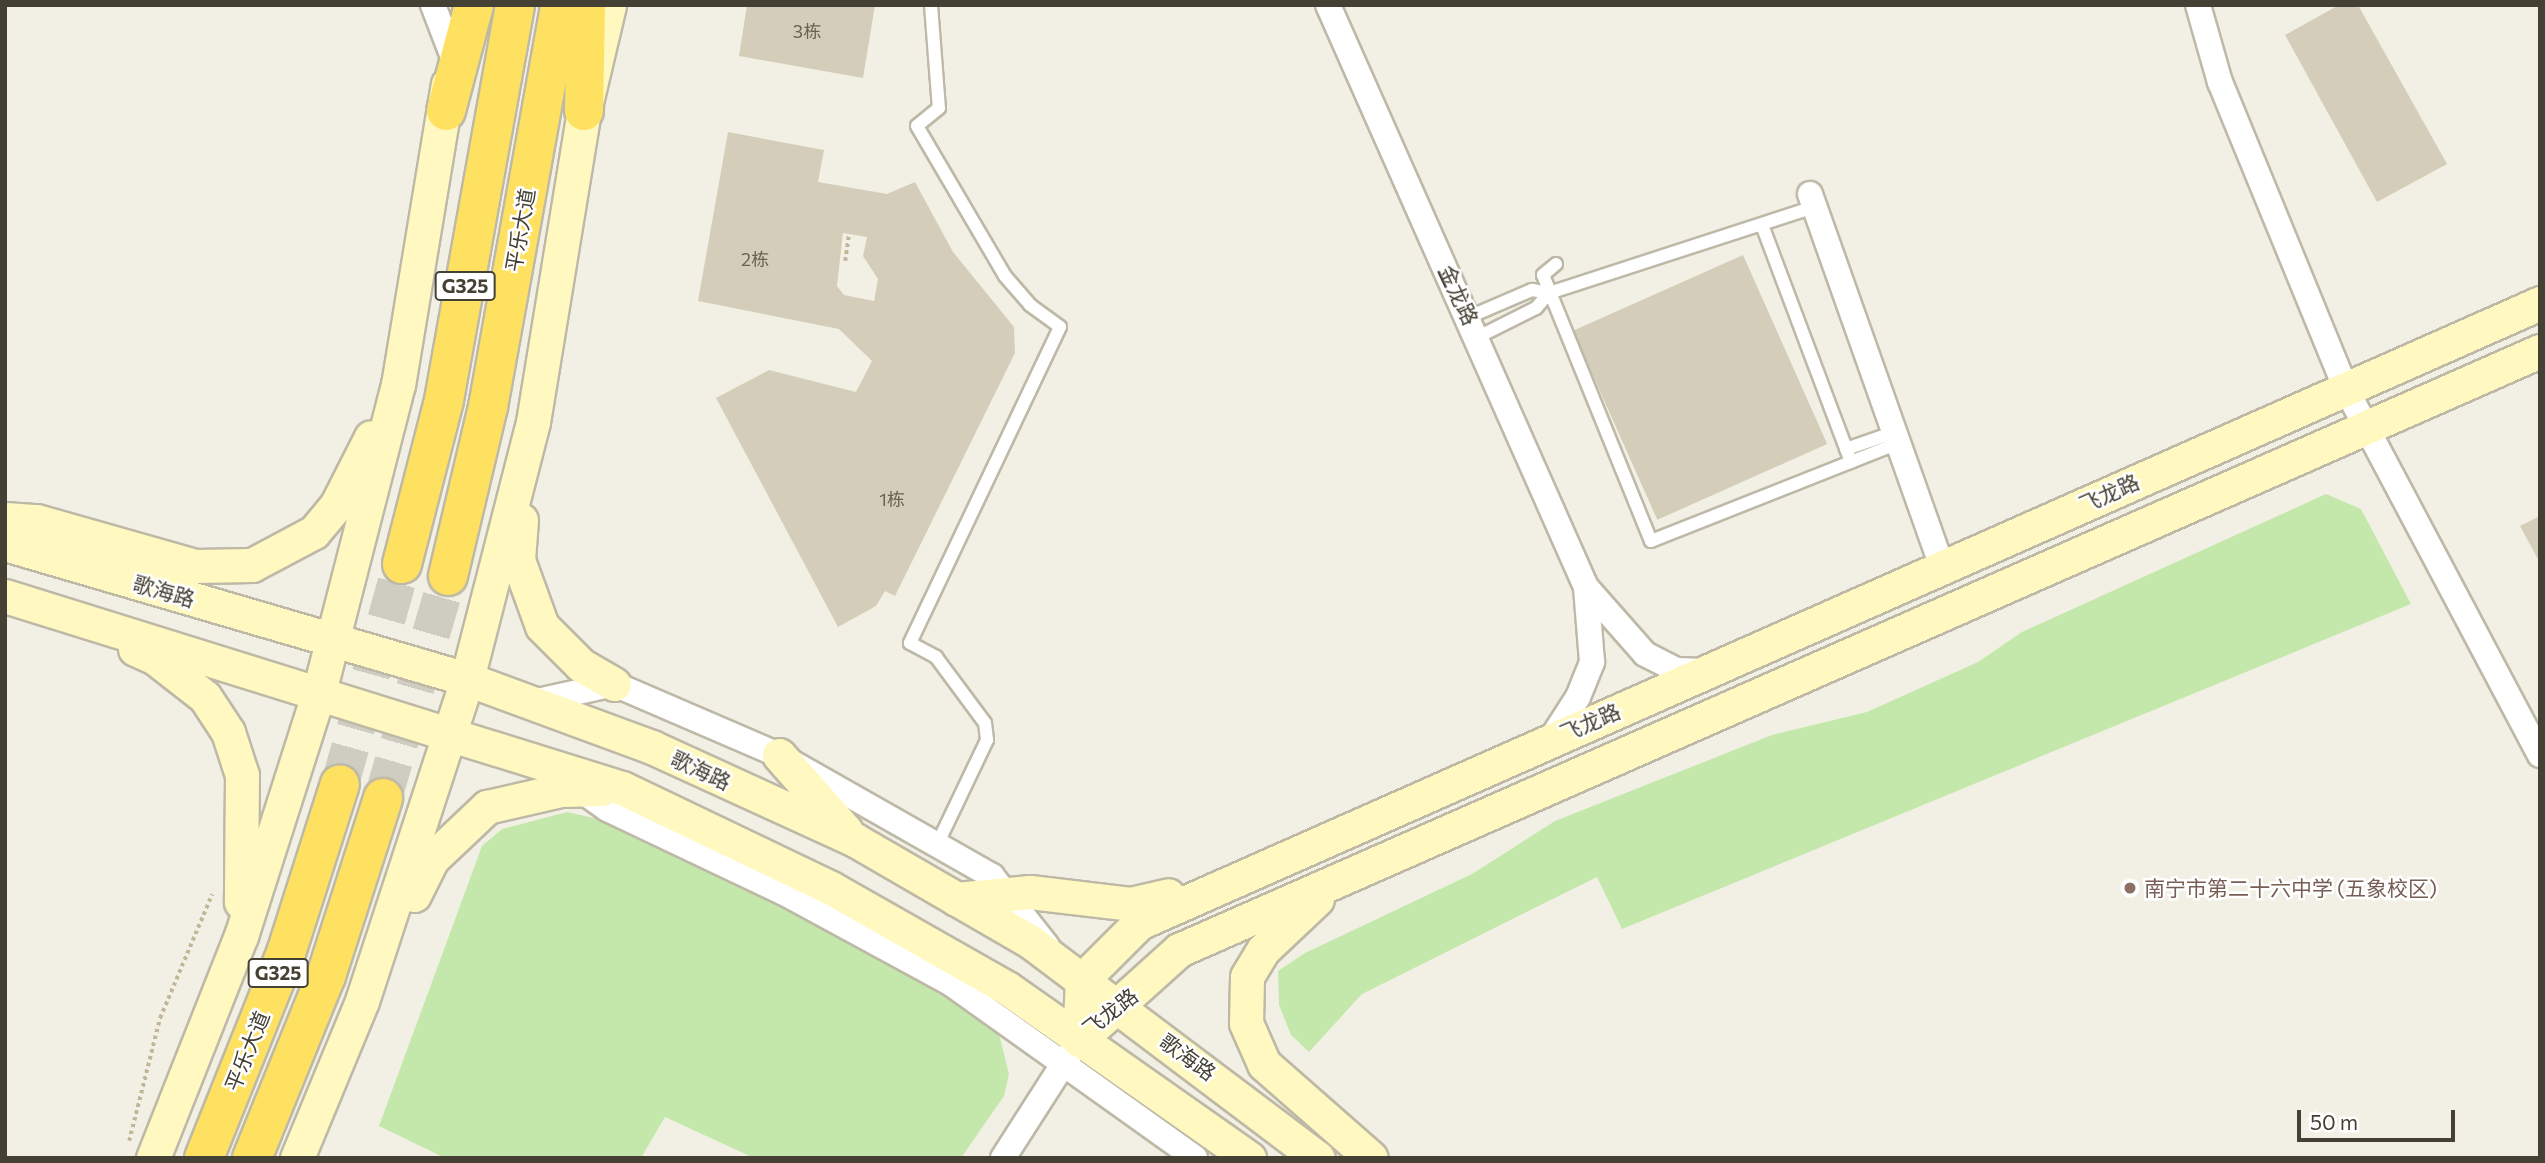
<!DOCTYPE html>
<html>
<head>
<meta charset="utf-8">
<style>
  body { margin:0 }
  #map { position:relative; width:2545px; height:1163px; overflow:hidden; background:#f2f0e4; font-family:Commissioner,"Noto Sans SC",sans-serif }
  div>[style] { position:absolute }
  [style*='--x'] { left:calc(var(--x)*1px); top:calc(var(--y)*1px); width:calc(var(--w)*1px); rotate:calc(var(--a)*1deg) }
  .green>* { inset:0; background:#c4e8ac }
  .building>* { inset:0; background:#d4cdb9; transform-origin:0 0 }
  .highway-tunnel>* { height:38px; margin-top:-19px; transform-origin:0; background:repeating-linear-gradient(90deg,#cfcdc1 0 38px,transparent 0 57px) }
  .path>* { height:3.5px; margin-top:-1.75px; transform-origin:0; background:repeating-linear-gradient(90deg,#c0b798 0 3.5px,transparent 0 7px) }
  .roads { filter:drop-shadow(2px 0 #beb9a7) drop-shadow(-2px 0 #beb9a7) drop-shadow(0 2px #beb9a7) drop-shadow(0 -2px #beb9a7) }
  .lane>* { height:12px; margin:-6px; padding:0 6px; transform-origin:6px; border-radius:6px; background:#fff }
  .street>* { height:24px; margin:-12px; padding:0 12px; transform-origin:12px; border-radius:12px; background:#fff }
  .secondary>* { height:33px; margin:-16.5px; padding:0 16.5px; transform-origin:16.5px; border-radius:16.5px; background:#fff9c1 }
  .highway>* { height:38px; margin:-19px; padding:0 19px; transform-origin:19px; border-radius:19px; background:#ffe162 }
  .dots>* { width:19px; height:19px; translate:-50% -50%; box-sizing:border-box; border:4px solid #fff; border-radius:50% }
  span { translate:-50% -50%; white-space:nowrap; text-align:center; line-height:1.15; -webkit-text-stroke:5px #fff; paint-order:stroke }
  .number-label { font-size:18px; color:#686355 }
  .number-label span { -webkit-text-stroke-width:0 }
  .shield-label span { padding:2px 5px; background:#fff; border:2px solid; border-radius:5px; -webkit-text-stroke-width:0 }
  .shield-label { font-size:19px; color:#444034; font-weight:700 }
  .street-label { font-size:21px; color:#444034 }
  .education-label { font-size:21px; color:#785e54 }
  .left { translate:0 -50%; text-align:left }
  .frame { position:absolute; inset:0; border:7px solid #444034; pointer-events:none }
  .scale { position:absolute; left:2297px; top:1110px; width:158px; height:32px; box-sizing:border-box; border:4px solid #444034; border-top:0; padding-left:9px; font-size:21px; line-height:24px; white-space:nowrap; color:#444034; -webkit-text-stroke:5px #fff; paint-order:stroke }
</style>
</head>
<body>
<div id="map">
  <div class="green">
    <i style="clip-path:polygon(2326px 494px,2361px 509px,2411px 604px,1622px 929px,1597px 877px,1362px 994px,1309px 1052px,1291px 1035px,1279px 1005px,1278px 971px,1305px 953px,1472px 874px,1555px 821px,1772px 735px,1867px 712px,1978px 662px,2022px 632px)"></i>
    <i style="clip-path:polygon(567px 812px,594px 818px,770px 895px,983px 1017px,999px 1034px,1009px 1074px,1004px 1096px,961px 1158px,754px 1158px,665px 1117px,641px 1158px,445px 1158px,379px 1126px,482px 846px,502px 829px)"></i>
  </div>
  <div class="building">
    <i style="clip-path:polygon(747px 5px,875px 5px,863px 78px,739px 56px)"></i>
    <i style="clip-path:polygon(2339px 5px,2358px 5px,2447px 164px,2377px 202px,2285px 35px)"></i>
    <i style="clip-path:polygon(evenodd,728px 132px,824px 150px,818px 182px,887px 194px,915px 182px,953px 252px,1014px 327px,1015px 353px,895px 596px,885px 591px,876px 606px,838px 627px,716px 398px,769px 370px,856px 392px,872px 361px,839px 329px,698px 301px,728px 132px,843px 233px,867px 237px,863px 256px,878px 279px,874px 301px,844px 295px,837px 286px,843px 233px)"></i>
    <i style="left:1743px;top:255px;width:207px;height:186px;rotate:66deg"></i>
    <i style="clip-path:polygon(2540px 516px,2540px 563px,2520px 526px)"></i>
  </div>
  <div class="highway-tunnel">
    <i style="--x:340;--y:784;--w:229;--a:-74.3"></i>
    <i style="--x:383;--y:798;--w:231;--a:-73.7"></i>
  </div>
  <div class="path">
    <i style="--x:845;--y:261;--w:27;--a:-82"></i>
    <i style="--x:129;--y:1141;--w:127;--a:-75.9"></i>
    <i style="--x:160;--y:1018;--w:134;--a:-67.2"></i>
  </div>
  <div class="roads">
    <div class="lane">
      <i style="--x:931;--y:5;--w:103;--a:85.6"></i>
      <i style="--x:939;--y:108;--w:28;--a:141"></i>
      <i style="--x:917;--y:126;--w:174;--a:59.6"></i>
      <i style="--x:1005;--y:276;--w:38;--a:49"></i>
      <i style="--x:1030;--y:305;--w:37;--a:36"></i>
      <i style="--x:1060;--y:327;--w:350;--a:115.4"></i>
      <i style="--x:910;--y:643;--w:30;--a:28"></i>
      <i style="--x:936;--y:657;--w:82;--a:53.4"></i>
      <i style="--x:985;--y:723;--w:17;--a:83"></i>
      <i style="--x:987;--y:740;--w:116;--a:115.5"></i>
      <i style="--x:1762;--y:225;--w:253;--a:69.4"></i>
      <i style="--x:1556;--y:264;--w:17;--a:140"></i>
      <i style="--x:1543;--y:275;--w:287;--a:67.9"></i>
      <i style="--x:1651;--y:541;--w:267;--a:-21.6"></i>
      <i style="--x:1469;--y:317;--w:69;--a:-23.2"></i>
      <i style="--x:1532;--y:290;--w:17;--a:10"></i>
      <i style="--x:1549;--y:293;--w:279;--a:-18"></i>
      <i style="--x:1478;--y:337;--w:65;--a:-26.6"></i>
      <i style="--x:1536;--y:308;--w:20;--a:-49"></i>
      <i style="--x:1846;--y:449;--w:52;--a:-19.1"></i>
    </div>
    <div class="street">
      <i style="--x:433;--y:5;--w:50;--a:69"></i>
      <i style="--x:1328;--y:5;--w:637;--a:66.09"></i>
      <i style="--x:1586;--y:587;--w:89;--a:48.6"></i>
      <i style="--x:1645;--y:654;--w:35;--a:27"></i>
      <i style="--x:1676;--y:670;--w:29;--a:2"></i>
      <i style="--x:2198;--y:5;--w:80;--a:74.1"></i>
      <i style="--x:2220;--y:82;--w:332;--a:67.7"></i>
      <i style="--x:2346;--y:389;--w:414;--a:62.1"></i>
      <i style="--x:1810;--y:194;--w:396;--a:70.5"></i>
      <i style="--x:533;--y:702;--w:83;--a:-12.5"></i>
      <i style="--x:614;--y:684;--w:180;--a:23.3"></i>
      <i style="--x:779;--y:755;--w:245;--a:29.6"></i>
      <i style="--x:992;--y:876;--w:89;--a:51.8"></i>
      <i style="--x:1551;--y:739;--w:50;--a:-57.3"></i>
      <i style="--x:1578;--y:697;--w:38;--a:-68"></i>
      <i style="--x:1592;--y:662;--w:75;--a:-94.6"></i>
      <i style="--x:576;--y:787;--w:38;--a:35"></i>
      <i style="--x:607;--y:809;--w:198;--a:25.4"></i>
      <i style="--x:786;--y:894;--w:187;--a:28.5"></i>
      <i style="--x:950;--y:983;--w:301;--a:35.5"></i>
      <i style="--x:1003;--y:1158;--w:130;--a:-57.3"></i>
    </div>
    <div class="secondary">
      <i style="--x:5;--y:519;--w:32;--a:4"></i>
      <i style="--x:37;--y:521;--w:164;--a:15.9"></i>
      <i style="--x:195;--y:566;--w:57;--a:-1"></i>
      <i style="--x:252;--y:565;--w:70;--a:-28"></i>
      <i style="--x:314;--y:532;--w:34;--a:-50"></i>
      <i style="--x:336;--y:506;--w:77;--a:-63.1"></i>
      <i style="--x:521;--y:520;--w:40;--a:94.3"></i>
      <i style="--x:518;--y:560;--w:70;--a:70"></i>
      <i style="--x:542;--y:626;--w:55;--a:45"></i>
      <i style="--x:581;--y:665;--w:38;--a:30"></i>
      <i style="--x:5;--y:544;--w:481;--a:16.3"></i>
      <i style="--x:467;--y:679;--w:197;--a:20.2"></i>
      <i style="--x:652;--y:747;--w:223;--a:24.6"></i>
      <i style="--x:855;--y:840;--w:203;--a:30.1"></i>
      <i style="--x:1031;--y:942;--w:359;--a:37"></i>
      <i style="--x:5;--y:596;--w:646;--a:17.29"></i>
      <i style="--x:622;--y:788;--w:232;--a:25.6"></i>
      <i style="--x:831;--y:888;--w:202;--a:29.6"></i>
      <i style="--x:1007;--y:988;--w:296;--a:35.1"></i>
      <i style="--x:135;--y:649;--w:22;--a:24"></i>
      <i style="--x:155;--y:658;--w:63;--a:38"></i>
      <i style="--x:205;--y:697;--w:42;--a:56.7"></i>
      <i style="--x:228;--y:732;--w:45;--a:72"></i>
      <i style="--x:242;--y:775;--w:127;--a:90.5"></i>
      <i style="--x:779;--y:755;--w:101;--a:48.6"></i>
      <i style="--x:414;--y:895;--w:40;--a:-63.4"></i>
      <i style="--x:432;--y:859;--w:76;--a:-43.4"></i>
      <i style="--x:487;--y:807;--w:76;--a:-12.9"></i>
      <i style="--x:561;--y:790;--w:41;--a:-1.4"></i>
      <i style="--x:956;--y:899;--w:74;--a:-5.4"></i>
      <i style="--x:1030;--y:892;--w:101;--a:6.8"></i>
      <i style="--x:1130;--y:904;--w:39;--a:-13"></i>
      <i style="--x:1317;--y:899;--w:74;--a:136.6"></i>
      <i style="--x:1263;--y:950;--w:31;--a:121"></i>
      <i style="--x:1247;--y:977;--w:46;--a:91.2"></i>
      <i style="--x:1246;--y:1023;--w:45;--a:66.3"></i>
      <i style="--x:1264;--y:1064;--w:142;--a:41.3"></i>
      <i style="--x:1079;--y:1040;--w:60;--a:-87.1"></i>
      <i style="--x:1082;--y:980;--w:81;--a:-45"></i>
      <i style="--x:1139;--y:923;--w:1532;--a:-23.87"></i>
      <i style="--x:1079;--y:1040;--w:135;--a:-42"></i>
      <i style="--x:1179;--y:950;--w:1487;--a:-23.76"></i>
      <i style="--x:153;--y:1158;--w:239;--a:-68.4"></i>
      <i style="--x:241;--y:936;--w:256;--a:-72.3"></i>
      <i style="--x:319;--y:692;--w:317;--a:-75.6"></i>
      <i style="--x:398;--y:385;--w:305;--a:-80.6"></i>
      <i style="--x:297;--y:1158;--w:170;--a:-67.5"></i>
      <i style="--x:362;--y:1001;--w:339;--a:-71.9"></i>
      <i style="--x:467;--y:679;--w:265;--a:-75.6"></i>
      <i style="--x:533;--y:422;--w:315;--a:-80.7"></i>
      <i style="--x:584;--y:111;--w:109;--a:-76.7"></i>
    </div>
    <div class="highway">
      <i style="--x:446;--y:111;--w:110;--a:-75.2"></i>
      <i style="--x:584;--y:111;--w:106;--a:-88.9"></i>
      <i style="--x:402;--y:564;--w:169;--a:-75.6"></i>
      <i style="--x:444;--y:400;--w:401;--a:-79.8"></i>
      <i style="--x:448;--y:576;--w:174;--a:-76.7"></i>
      <i style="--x:488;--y:407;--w:408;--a:-79.8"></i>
      <i style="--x:204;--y:1158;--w:221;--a:-68.2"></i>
      <i style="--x:286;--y:953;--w:177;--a:-72.3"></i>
      <i style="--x:252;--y:1158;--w:196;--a:-67.9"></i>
      <i style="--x:326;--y:976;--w:187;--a:-72.2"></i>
    </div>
  </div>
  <div class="dots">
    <i style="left:2130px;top:888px;background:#8d6e63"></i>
  </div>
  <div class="number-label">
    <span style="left:807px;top:31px">3栋</span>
    <span style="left:755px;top:259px">2栋</span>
    <span style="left:892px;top:499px">1栋</span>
  </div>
  <div class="shield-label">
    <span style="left:465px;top:286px">G325</span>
    <span style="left:278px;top:973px">G325</span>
  </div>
  <div class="street-label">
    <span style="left:520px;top:230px;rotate:-80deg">平乐大道</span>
    <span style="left:1459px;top:295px;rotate:65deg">金龙路</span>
    <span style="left:2109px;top:493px;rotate:-24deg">飞龙路</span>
    <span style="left:164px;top:591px;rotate:16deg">歌海路</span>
    <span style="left:1590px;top:722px;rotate:-23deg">飞龙路</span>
    <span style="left:701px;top:770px;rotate:25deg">歌海路</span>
    <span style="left:1110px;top:1012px;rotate:-38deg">飞龙路</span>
    <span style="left:247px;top:1051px;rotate:-68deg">平乐大道</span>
    <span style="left:1188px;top:1057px;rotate:36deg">歌海路</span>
  </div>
  <div class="education-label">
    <span class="left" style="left:2144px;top:888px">南宁市第二十六中学 (五象校区)</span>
  </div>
  <div class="frame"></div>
  <div class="scale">50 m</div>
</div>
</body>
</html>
